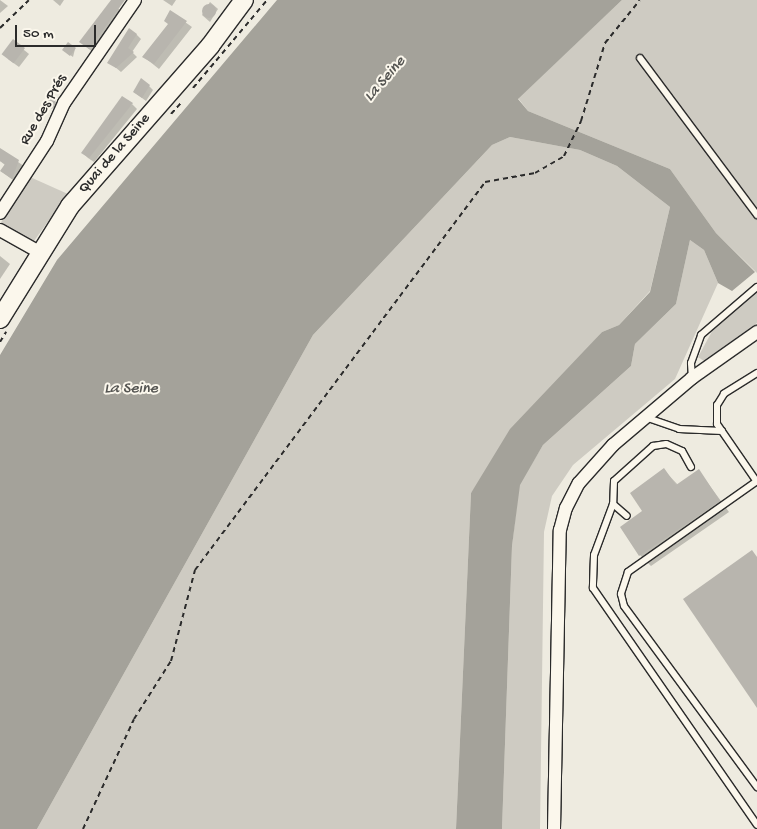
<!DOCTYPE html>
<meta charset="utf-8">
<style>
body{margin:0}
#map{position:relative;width:757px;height:829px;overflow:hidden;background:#eeebe0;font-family:"Gochi Hand",sans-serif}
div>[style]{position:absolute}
.green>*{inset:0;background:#cecbc2}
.water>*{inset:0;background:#a4a29a}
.shadow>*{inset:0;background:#0003}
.building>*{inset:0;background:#b8b5ae;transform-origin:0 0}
.round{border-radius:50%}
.path>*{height:2px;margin-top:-1px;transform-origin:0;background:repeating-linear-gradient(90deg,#2b2b2b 0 5px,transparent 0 9px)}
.roads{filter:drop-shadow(1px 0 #2b2b2b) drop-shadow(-1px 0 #2b2b2b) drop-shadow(0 1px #2b2b2b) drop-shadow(0 -1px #2b2b2b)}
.lane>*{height:6px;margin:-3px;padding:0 3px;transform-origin:3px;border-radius:3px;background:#fbf7ec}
.street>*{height:12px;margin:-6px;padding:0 6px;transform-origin:6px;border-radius:6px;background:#fbf7ec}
.secondary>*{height:18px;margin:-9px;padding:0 9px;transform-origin:9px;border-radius:9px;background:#fbf7ec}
span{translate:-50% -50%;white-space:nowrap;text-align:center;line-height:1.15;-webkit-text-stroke:4px #fbf7ec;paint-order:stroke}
.street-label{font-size:15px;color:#2b2b2b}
.water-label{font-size:16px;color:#555552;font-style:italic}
.scale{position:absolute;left:15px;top:25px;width:81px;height:22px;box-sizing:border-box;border:2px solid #2b2b2b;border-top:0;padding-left:6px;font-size:15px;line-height:18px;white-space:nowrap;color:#2b2b2b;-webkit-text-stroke:4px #fbf7ec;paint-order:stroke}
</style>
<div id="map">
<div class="green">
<div style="clip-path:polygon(622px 0,757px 0,757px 273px,716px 233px,670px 169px,528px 111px,518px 98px)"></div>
<div style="clip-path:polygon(510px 137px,580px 150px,617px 166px,670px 207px,650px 291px,619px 325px,602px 332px,565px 373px,471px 493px,456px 829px,37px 829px,313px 335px,492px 145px)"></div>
<div style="clip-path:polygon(30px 177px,68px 194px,34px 241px,0 224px)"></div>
<div style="clip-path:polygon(690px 240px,704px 250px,718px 283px,675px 379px,573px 465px,552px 496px,544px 532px,540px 829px,502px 829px,512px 546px,519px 485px,543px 445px,631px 366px,635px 344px,676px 304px)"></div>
<div style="clip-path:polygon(757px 291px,757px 323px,704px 361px,698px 357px,716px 324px)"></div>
</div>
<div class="water">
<div style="clip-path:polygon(277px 0,622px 0,518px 99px,528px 111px,670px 169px,716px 233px,755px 272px,732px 291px,718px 283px,704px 250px,690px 240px,676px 304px,635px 344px,631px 366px,543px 445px,520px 485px,512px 546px,502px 829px,456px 829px,471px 493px,510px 429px,602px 332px,619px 325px,650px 292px,670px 207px,617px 166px,580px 150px,510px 137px,492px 145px,313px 335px,37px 829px,0 829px,0 355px,57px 260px)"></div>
</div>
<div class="shadow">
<div style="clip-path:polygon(0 0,8px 6px,0 13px)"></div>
<div style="clip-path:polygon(53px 0,64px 0,60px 6px)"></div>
<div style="clip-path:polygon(163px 0,176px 0,172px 6px)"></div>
<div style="clip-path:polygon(210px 2px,218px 9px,210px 22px,202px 15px)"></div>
<div style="clip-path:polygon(111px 3px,124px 13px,94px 53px,85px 46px)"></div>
<div style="clip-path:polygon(171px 12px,192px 27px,159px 69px,144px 57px,169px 25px)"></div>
<div style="clip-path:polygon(136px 34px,141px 39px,132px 52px,137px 57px,121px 72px,109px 62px)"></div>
<div style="clip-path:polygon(13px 41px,29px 54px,19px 67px,8px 59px)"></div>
<div style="clip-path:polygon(75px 49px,73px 57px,66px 52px)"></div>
<div style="clip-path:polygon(149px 86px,153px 90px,146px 101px,134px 92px)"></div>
<div style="clip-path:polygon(49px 97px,58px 104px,55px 109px,47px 104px)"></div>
<div style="clip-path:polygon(132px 104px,137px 109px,94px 162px,88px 158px,83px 153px)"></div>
<div style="clip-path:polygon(0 150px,24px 166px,17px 183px,1px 171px,5px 165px,0 161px)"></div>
<div style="clip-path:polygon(0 256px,10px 264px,0 279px)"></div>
<div style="clip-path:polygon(663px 469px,678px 485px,699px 471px,729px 512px,651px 566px,640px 555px)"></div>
</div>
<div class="building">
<div style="clip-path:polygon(111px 0,125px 0,89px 49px,79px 42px)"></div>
<div class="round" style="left:202px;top:4px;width:14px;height:14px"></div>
<div style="clip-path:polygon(170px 10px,187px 21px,154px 64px,142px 57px,168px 24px,164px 21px)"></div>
<div style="clip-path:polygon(129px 28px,137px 34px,128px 48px,134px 52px,116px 68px,107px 63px)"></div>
<div style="left:13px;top:39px;width:15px;height:19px;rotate:37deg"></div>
<div style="left:68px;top:42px;width:10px;height:10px;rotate:37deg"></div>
<div style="clip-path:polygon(141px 78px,150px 85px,142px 98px,133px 92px)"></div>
<div style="clip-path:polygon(48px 95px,56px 100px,52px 109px,44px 103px)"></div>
<div style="clip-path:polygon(122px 96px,133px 103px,89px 158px,81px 153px)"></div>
<div style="clip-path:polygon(0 148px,19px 160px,12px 179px,0 171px,5px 164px,0 161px)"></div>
<div style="clip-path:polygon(664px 468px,676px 485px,699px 469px,720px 501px,639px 556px,620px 527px,642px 511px,630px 493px)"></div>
<div style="clip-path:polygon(752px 550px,757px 557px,757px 708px,683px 599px)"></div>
</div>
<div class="path">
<div style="left:0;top:28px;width:40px;rotate:-44deg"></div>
<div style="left:193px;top:88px;width:115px;rotate:-49.9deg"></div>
<div style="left:171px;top:114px;width:15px;rotate:-48deg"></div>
<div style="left:0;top:342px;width:12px;rotate:-59deg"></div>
<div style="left:83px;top:829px;width:121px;rotate:-65.1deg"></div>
<div style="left:134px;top:719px;width:69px;rotate:-57.5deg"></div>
<div style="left:171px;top:661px;width:94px;rotate:-75.2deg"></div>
<div style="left:195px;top:570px;width:484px;rotate:-53.2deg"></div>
<div style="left:485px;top:182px;width:51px;rotate:-10.2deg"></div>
<div style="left:535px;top:173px;width:34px;rotate:-30deg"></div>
<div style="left:564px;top:156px;width:39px;rotate:-64deg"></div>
<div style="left:581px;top:121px;width:82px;rotate:-72.9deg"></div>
<div style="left:605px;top:43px;width:55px;rotate:-50.9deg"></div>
</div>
<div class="roads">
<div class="lane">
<div style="left:640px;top:58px;width:196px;rotate:53.3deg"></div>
<div style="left:757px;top:373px;width:39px;rotate:148deg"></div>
<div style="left:724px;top:394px;width:13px;rotate:122deg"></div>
<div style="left:717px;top:405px;width:19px;rotate:90deg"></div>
<div style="left:717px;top:424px;width:70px;rotate:55.4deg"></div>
<div style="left:692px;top:378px;width:15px;rotate:-94deg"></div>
<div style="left:691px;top:363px;width:30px;rotate:-70deg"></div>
<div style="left:701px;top:335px;width:74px;rotate:-40.6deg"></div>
<div style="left:645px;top:417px;width:36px;rotate:19deg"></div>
<div style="left:679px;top:429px;width:43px;rotate:2.7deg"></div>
<div style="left:691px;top:467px;width:18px;rotate:-119deg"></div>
<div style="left:682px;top:451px;width:17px;rotate:-156deg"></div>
<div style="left:666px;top:444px;width:13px;rotate:171deg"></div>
<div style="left:653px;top:446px;width:52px;rotate:138.1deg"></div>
<div style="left:614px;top:481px;width:23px;rotate:92deg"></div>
<div style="left:613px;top:504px;width:54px;rotate:110.4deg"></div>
<div style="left:594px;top:555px;width:33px;rotate:92deg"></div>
<div style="left:593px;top:588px;width:288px;rotate:55.3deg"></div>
<div style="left:757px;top:481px;width:158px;rotate:144.8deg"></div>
<div style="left:628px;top:572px;width:23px;rotate:108deg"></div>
<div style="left:621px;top:594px;width:12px;rotate:76deg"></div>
<div style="left:624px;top:606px;width:225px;rotate:53.7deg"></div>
<div style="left:613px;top:504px;width:18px;rotate:41deg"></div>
</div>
<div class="street">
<div style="left:0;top:213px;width:86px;rotate:-56.9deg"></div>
<div style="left:47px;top:141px;width:42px;rotate:-65.9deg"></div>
<div style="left:64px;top:103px;width:125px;rotate:-55.4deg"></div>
<div style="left:0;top:230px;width:45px;rotate:29.4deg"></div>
<div style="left:554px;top:829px;width:299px;rotate:-88.9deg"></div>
<div style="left:560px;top:530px;width:23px;rotate:-75deg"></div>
<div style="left:566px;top:508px;width:28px;rotate:-63deg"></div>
<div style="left:579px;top:483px;width:51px;rotate:-48.2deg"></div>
<div style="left:613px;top:445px;width:104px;rotate:-40.3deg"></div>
<div style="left:692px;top:378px;width:80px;rotate:-35.3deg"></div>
</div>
<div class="secondary">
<div style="left:0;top:319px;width:133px;rotate:-58.2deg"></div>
<div style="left:70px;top:206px;width:213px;rotate:-48.8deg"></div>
<div style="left:210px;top:46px;width:57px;rotate:-53.5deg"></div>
</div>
</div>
<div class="street-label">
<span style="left:44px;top:110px;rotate:-60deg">Rue des Prés</span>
<span style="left:115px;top:154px;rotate:-49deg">Quai de la Seine</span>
</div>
<div class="water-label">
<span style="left:386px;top:80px;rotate:-49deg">La Seine</span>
<span style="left:131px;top:390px">La Seine</span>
</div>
<div class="scale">50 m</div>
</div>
